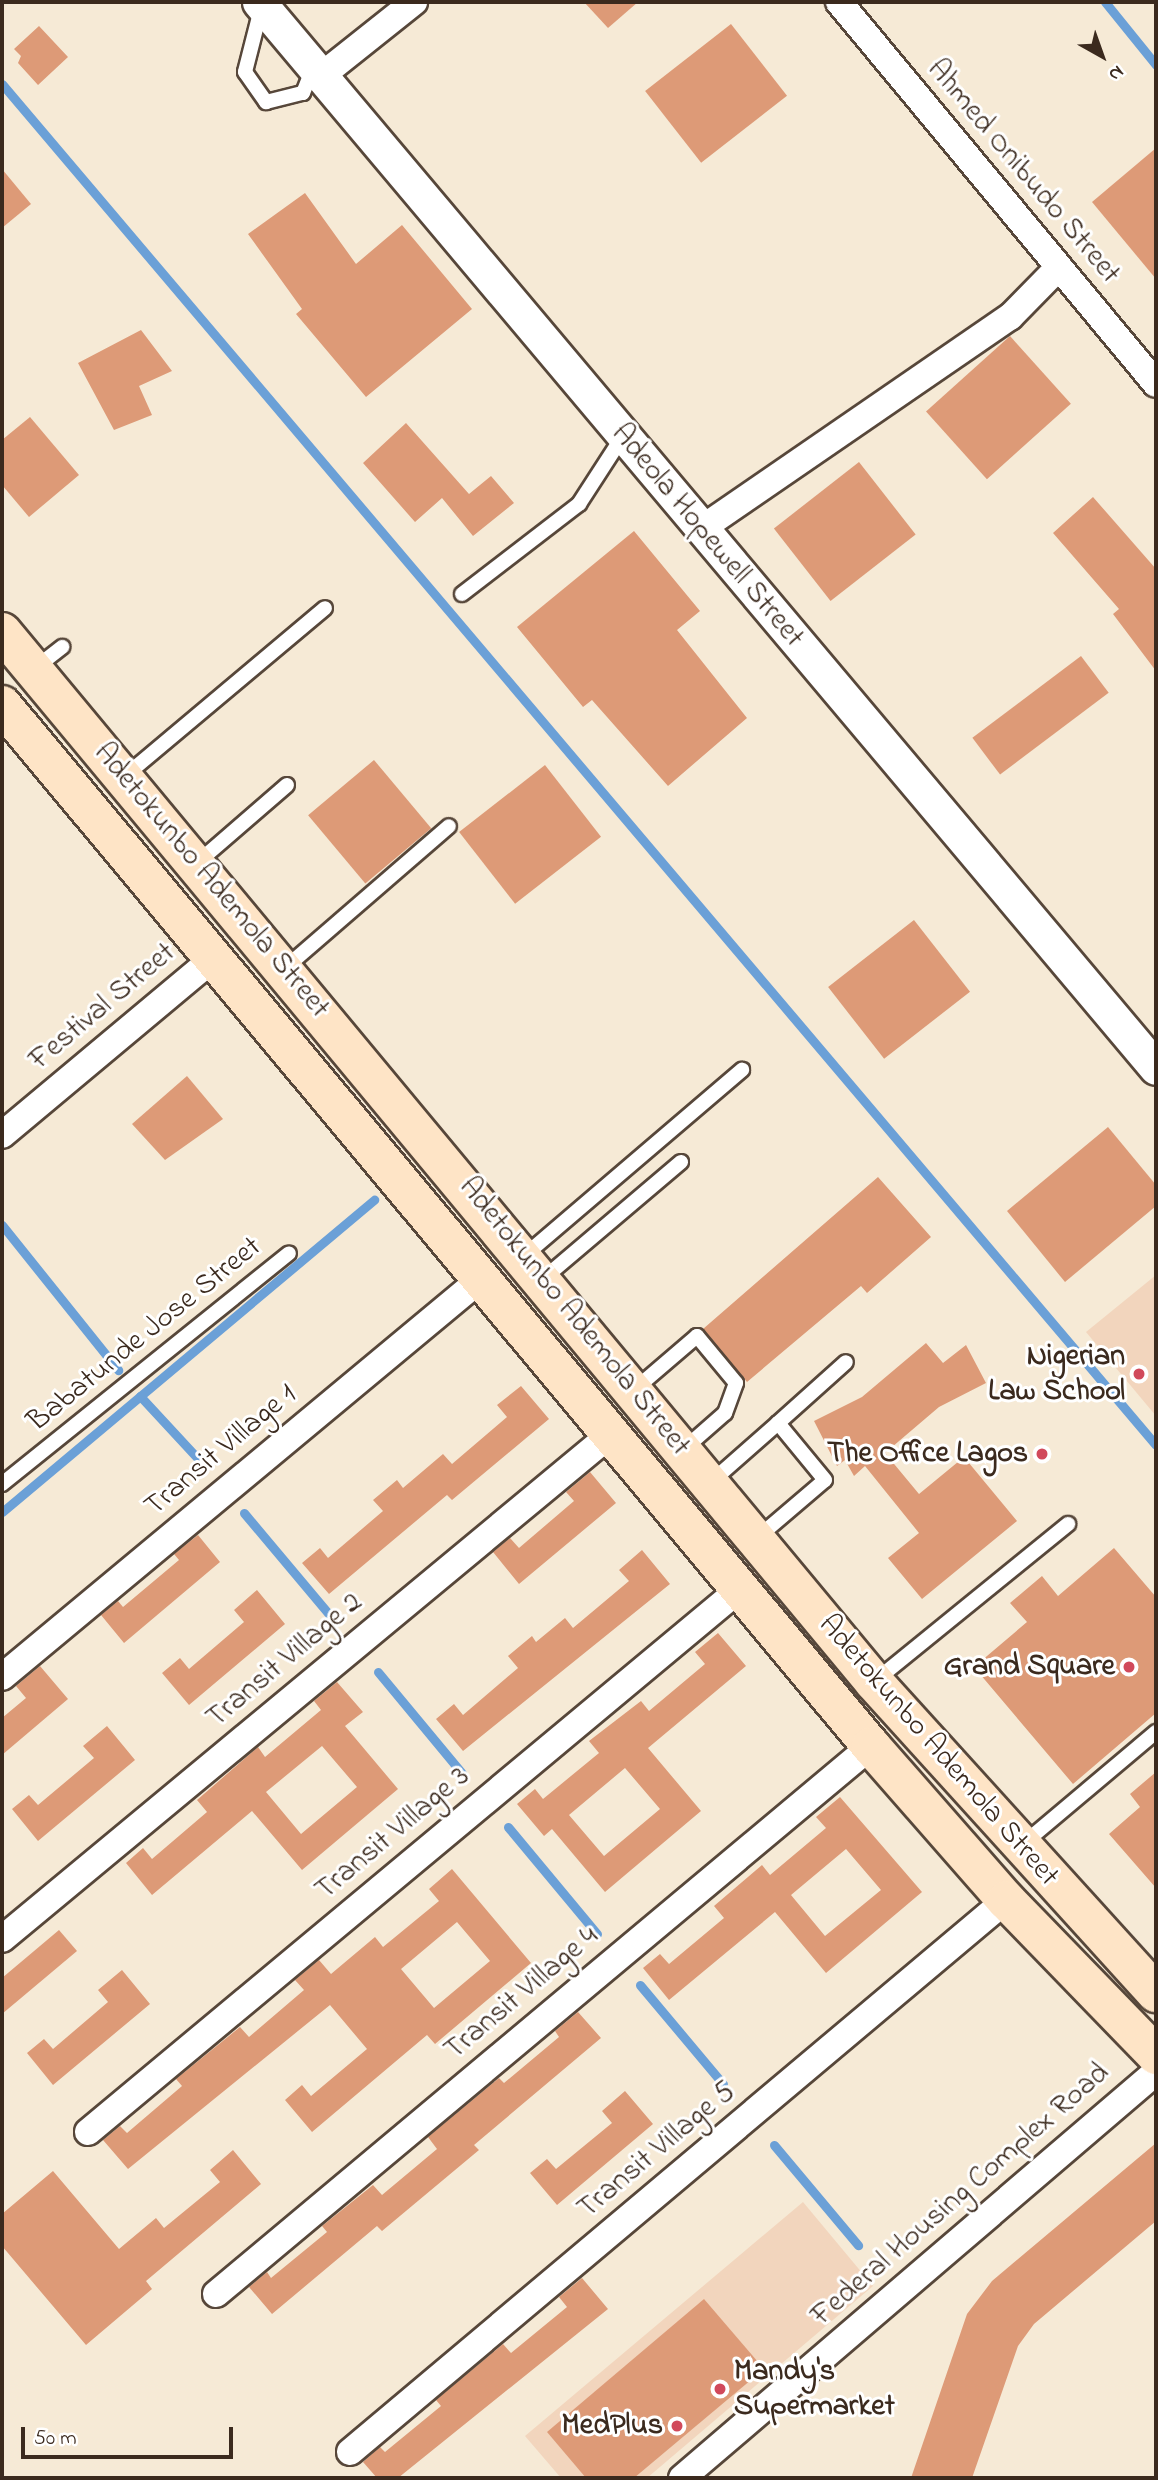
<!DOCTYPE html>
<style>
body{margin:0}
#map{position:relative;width:1158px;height:2480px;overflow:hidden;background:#f6ead6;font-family:"Indie Flower",sans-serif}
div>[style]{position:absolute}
.built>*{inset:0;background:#f2d5bd}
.stream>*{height:9px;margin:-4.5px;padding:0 4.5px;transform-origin:4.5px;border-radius:4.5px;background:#6ba0d7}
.building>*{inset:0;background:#dd9a77;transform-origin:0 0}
.roads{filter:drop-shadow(2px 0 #57473a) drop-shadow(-2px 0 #57473a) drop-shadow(0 2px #57473a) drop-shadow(0 -2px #57473a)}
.service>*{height:14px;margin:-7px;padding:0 7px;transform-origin:7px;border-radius:7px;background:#fff}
.minor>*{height:26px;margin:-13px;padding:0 13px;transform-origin:13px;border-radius:13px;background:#fff}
.tertiary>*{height:33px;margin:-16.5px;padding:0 16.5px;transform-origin:16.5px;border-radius:16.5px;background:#fff}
.secondary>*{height:38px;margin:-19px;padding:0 19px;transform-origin:19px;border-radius:19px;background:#fee4c6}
.dots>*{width:19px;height:19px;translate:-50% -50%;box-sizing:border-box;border:4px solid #fff;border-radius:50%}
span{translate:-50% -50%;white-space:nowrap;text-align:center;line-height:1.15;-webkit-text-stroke:6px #fff;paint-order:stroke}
.street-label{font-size:30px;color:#3b2a1e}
.poi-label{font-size:30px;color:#3b2a1e;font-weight:700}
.right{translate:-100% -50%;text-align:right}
.left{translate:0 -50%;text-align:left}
.frame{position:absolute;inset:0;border:4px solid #3b2a1e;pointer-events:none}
.north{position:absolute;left:1067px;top:21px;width:70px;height:70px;-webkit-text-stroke:5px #fff;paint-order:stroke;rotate:140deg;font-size:19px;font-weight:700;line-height:28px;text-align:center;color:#3b2a1e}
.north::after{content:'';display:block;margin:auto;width:24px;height:32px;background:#3b2a1e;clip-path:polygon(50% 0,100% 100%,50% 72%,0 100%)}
.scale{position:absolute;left:21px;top:2427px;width:212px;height:32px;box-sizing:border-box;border:4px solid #3b2a1e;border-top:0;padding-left:9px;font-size:21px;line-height:24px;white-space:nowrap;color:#3b2a1e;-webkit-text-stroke:5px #fff;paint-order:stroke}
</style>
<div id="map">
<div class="built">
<div style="clip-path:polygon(1156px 1275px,1156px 1416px,1086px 1332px)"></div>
<div style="clip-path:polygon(803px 2202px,873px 2286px,647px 2478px,561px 2478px,525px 2436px)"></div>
</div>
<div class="stream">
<div style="left:1105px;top:2px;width:81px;rotate:51deg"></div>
<div style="left:2px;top:84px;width:1784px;rotate:49.71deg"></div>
<div style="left:2px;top:1225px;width:186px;rotate:51.3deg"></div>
<div style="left:140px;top:1396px;width:94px;rotate:47.2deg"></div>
<div style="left:2px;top:1512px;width:486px;rotate:-40deg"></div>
<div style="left:244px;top:1513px;width:138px;rotate:50deg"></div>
<div style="left:378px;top:1672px;width:131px;rotate:50.3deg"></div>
<div style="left:508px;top:1827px;width:139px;rotate:50.2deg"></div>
<div style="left:640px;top:1985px;width:129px;rotate:50deg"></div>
<div style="left:774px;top:2145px;width:131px;rotate:50deg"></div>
</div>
<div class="building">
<div style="clip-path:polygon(584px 2px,638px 2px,608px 28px)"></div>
<div style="left:731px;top:24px;width:91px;height:109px;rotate:52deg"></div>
<div style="clip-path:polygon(39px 26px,68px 57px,38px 85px,18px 63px,21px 56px,14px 49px)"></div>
<div style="clip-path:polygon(1156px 148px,1156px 279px,1092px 202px)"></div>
<div style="clip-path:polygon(2px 169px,31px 204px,2px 228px)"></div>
<div style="clip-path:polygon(305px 193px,356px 264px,402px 225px,472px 309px,366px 397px,296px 314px,302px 309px,248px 234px)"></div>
<div style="clip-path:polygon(141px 330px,172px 371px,139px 386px,152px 415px,114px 430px,78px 363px)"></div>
<div style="left:1010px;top:336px;width:91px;height:113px;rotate:48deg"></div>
<div style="clip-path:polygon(30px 417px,79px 475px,29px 517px,2px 485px,2px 440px)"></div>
<div style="clip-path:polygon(406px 423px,469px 494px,491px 476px,514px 503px,473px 536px,442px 498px,415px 522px,363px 463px)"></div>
<div style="left:859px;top:462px;width:92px;height:108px;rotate:52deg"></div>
<div style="clip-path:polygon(1093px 497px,1156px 569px,1156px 671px,1113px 614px,1119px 609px,1053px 533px)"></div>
<div style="clip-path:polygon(634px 531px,700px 611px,677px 630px,747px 718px,668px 786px,592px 700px,583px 707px,517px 627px)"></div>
<div style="left:1081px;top:656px;width:46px;height:136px;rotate:53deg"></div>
<div style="left:374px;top:760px;width:89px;height:86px;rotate:50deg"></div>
<div style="left:545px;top:765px;width:91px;height:109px;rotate:52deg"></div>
<div style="left:914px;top:920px;width:91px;height:109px;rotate:52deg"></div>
<div style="clip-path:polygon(187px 1076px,223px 1119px,165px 1160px,132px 1124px)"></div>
<div style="clip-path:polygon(1108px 1127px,1156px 1185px,1156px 1206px,1065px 1282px,1007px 1211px)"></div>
<div style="clip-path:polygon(878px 1177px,931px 1237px,867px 1293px,861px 1286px,747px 1382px,703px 1329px)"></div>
<div style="clip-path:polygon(926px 1343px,943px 1363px,966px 1345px,986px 1383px,939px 1407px,885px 1453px,919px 1494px,964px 1457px,1017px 1521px,922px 1599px,888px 1558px,919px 1533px,865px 1466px,854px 1476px,845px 1460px,837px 1466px,814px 1421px,862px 1397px)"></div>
<div style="clip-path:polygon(521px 1386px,549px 1419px,452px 1500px,447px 1495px,329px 1594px,302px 1563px,320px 1548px,328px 1558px,383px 1511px,373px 1500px,397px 1480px,403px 1488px,443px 1454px,452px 1464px,507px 1417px,497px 1405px)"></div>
<div style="clip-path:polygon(590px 1472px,616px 1503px,519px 1584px,493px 1552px,510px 1538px,519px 1548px,574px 1501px,566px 1492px)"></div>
<div style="clip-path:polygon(198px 1535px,220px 1562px,124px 1643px,101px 1615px,118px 1601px,123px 1607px,179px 1560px,174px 1554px)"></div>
<div style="clip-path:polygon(1114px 1548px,1156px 1597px,1156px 1713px,1073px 1784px,974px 1667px,1027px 1622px,1010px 1603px,1042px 1576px,1058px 1596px)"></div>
<div style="clip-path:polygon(642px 1550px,670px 1584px,463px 1751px,436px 1719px,454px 1704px,463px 1715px,518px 1668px,508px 1656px,532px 1636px,536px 1642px,565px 1618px,573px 1628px,629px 1581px,619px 1570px)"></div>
<div style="clip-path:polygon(257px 1590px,285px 1624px,189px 1705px,162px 1673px,180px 1658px,189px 1669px,244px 1622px,234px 1610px)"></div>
<div style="clip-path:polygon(evenodd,718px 1633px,746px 1666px,648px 1748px,701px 1811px,605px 1892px,552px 1829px,544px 1836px,517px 1804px,535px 1789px,543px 1799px,599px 1753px,589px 1741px,641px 1701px,649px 1711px,705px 1664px,695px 1652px,718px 1633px,625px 1768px,660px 1809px,604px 1856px,569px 1815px,625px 1768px)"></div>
<div style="clip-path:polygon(40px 1666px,68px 1699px,2px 1755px,2px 1718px,26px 1698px,16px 1686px)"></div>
<div style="clip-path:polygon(evenodd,337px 1682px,363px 1712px,345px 1726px,398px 1789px,302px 1870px,252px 1811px,152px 1895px,126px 1863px,143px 1848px,152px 1859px,207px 1812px,197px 1800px,258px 1747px,265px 1757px,321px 1710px,314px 1701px,337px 1682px,322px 1746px,357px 1787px,301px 1834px,266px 1792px,322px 1746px)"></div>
<div style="clip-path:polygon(107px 1726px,135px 1760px,38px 1841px,12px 1809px,29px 1795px,38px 1805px,94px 1758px,83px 1746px)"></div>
<div style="clip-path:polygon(1156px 1772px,1156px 1888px,1109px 1834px,1140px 1807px,1130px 1794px)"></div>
<div style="clip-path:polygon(evenodd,840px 1797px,922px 1892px,826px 1973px,775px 1912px,669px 2000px,643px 1968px,660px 1954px,669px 1964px,724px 1918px,714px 1906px,762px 1865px,770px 1875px,826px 1828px,816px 1817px,840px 1797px,846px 1849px,881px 1890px,825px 1936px,791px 1895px,846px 1849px)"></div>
<div style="clip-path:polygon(evenodd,452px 1869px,531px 1963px,435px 2044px,427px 2035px,312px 2132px,285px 2100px,302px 2085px,311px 2096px,367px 2049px,330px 2005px,128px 2169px,103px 2140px,120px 2126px,127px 2133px,182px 2086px,176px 2079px,240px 2027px,249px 2037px,304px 1990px,295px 1980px,319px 1960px,331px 1974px,375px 1937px,383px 1947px,439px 1901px,429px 1889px,452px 1869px,457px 1922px,490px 1961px,434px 2008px,401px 1969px,457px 1922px)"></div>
<div style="clip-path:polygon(59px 1930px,77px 1951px,2px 2014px,2px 1978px)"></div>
<div style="clip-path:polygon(122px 1970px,150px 2004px,53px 2085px,27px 2053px,44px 2039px,53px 2049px,108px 2002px,98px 1990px)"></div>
<div style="clip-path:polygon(578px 2012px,601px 2038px,474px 2145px,479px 2150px,382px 2231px,377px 2226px,272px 2314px,249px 2287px,267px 2272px,271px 2278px,327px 2232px,322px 2226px,373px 2185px,382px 2195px,437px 2149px,428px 2137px,499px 2078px,504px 2083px,559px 2037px,555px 2031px)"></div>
<div style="clip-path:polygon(625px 2091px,653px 2124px,557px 2205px,530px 2173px,547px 2159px,556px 2169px,612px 2123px,602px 2111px)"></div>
<div style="clip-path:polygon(1156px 2143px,1156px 2221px,1034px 2324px,1018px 2346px,972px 2478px,911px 2478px,967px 2314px,992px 2281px)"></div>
<div style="clip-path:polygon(233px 2150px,261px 2184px,146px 2281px,152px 2289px,86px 2345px,2px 2246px,2px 2214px,53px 2171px,119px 2249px,156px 2218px,164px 2228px,220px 2182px,210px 2170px)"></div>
<div style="clip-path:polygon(582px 2278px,608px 2309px,398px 2478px,377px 2478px,363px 2462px,380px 2447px,385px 2452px,441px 2406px,436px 2400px,503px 2344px,511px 2353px,567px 2307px,559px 2297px)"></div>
<div style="clip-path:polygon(704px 2299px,764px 2369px,634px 2478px,586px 2478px,547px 2432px)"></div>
</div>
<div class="roads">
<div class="service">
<div style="left:261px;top:9px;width:65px;rotate:104.3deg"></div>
<div style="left:245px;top:72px;width:37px;rotate:55deg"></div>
<div style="left:266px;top:102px;width:38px;rotate:-14deg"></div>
<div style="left:303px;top:93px;width:27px;rotate:-68deg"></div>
<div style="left:462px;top:594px;width:148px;rotate:-37.6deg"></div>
<div style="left:579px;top:504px;width:81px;rotate:-57.1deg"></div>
<div style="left:34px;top:669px;width:36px;rotate:-38deg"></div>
<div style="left:125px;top:776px;width:261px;rotate:-40deg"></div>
<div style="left:197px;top:863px;width:119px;rotate:-40.9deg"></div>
<div style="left:284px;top:969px;width:218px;rotate:-40.9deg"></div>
<div style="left:524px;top:1256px;width:287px;rotate:-40.5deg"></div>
<div style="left:543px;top:1279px;width:181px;rotate:-40.3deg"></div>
<div style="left:634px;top:1390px;width:83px;rotate:-40.6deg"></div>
<div style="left:697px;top:1336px;width:61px;rotate:50.3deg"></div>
<div style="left:736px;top:1383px;width:32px;rotate:110deg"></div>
<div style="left:725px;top:1413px;width:55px;rotate:138.7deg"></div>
<div style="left:711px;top:1482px;width:89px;rotate:-41.4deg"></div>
<div style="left:2px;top:1484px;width:368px;rotate:-38.8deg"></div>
<div style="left:757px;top:1538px;width:89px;rotate:-40.5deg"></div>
<div style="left:825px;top:1480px;width:74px;rotate:-129.5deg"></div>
<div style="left:778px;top:1423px;width:91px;rotate:-41.9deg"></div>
<div style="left:875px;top:1681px;width:249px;rotate:-39.1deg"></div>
<div style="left:1023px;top:1844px;width:174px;rotate:-40.1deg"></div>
</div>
<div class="minor">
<div style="left:839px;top:2px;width:496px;rotate:50.3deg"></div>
<div style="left:321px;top:76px;width:119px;rotate:-38.5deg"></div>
<div style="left:701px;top:529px;width:375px;rotate:-34.5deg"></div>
<div style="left:1010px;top:317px;width:70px;rotate:-45.6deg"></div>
<div style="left:2px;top:1135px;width:276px;rotate:-39.9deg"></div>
<div style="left:2px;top:1677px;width:626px;rotate:-39.75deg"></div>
<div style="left:2px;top:1939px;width:791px;rotate:-39.67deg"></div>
<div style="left:88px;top:2132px;width:850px;rotate:-39.8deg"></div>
<div style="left:216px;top:2294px;width:854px;rotate:-39.92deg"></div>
<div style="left:350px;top:2452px;width:857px;rotate:-40.08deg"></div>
<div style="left:682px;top:2478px;width:624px;rotate:-40.58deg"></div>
</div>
<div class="tertiary">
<div style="left:259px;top:2px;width:1393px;rotate:49.92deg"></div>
</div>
<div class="secondary">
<div style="left:2px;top:632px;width:1365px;rotate:50.29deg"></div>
<div style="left:874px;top:1682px;width:420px;rotate:47.8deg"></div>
<div style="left:2px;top:705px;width:1356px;rotate:50.15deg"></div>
<div style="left:871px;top:1746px;width:205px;rotate:48.8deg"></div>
<div style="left:1006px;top:1900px;width:216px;rotate:45.9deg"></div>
</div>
</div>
<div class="dots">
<div style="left:1139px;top:1374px;background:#d1495b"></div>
<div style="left:1042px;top:1454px;background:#d1495b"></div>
<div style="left:1129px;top:1667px;background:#d1495b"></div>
<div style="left:720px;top:2389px;background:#d1495b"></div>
<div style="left:677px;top:2426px;background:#d1495b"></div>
</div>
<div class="street-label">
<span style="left:1023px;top:172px;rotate:50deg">Ahmed Onibudo Street</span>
<span style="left:707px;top:536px;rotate:50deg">Adeola Hopewell Street</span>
<span style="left:211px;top:881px;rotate:50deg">Adetokunbo Ademola Street</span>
<span style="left:103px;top:1007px;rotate:-40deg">Festival Street</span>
<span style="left:574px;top:1317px;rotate:51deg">Adetokunbo Ademola Street</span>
<span style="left:145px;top:1335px;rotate:-39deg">Babatunde Jose Street</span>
<span style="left:221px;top:1451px;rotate:-40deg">Transit Village 1</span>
<span style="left:285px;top:1661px;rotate:-40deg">Transit Village 2</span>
<span style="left:938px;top:1751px;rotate:49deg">Adetokunbo Ademola Street</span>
<span style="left:393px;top:1834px;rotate:-40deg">Transit Village 3</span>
<span style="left:522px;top:1994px;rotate:-40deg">Transit Village 4</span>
<span style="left:657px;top:2151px;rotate:-40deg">Transit Village 5</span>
<span style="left:961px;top:2195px;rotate:-41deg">Federal Housing Complex Road</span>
</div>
<div class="poi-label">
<span class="right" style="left:1125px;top:1374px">Nigerian<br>Law School</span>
<span class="right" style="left:1028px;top:1454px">The Office Lagos</span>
<span class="right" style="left:1115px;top:1667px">Grand Square</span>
<span class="left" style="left:734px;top:2389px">Mandy's<br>Supermarket</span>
<span class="right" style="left:663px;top:2426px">MedPlus</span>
</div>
<div class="frame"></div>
<div class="north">N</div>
<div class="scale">50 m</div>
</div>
